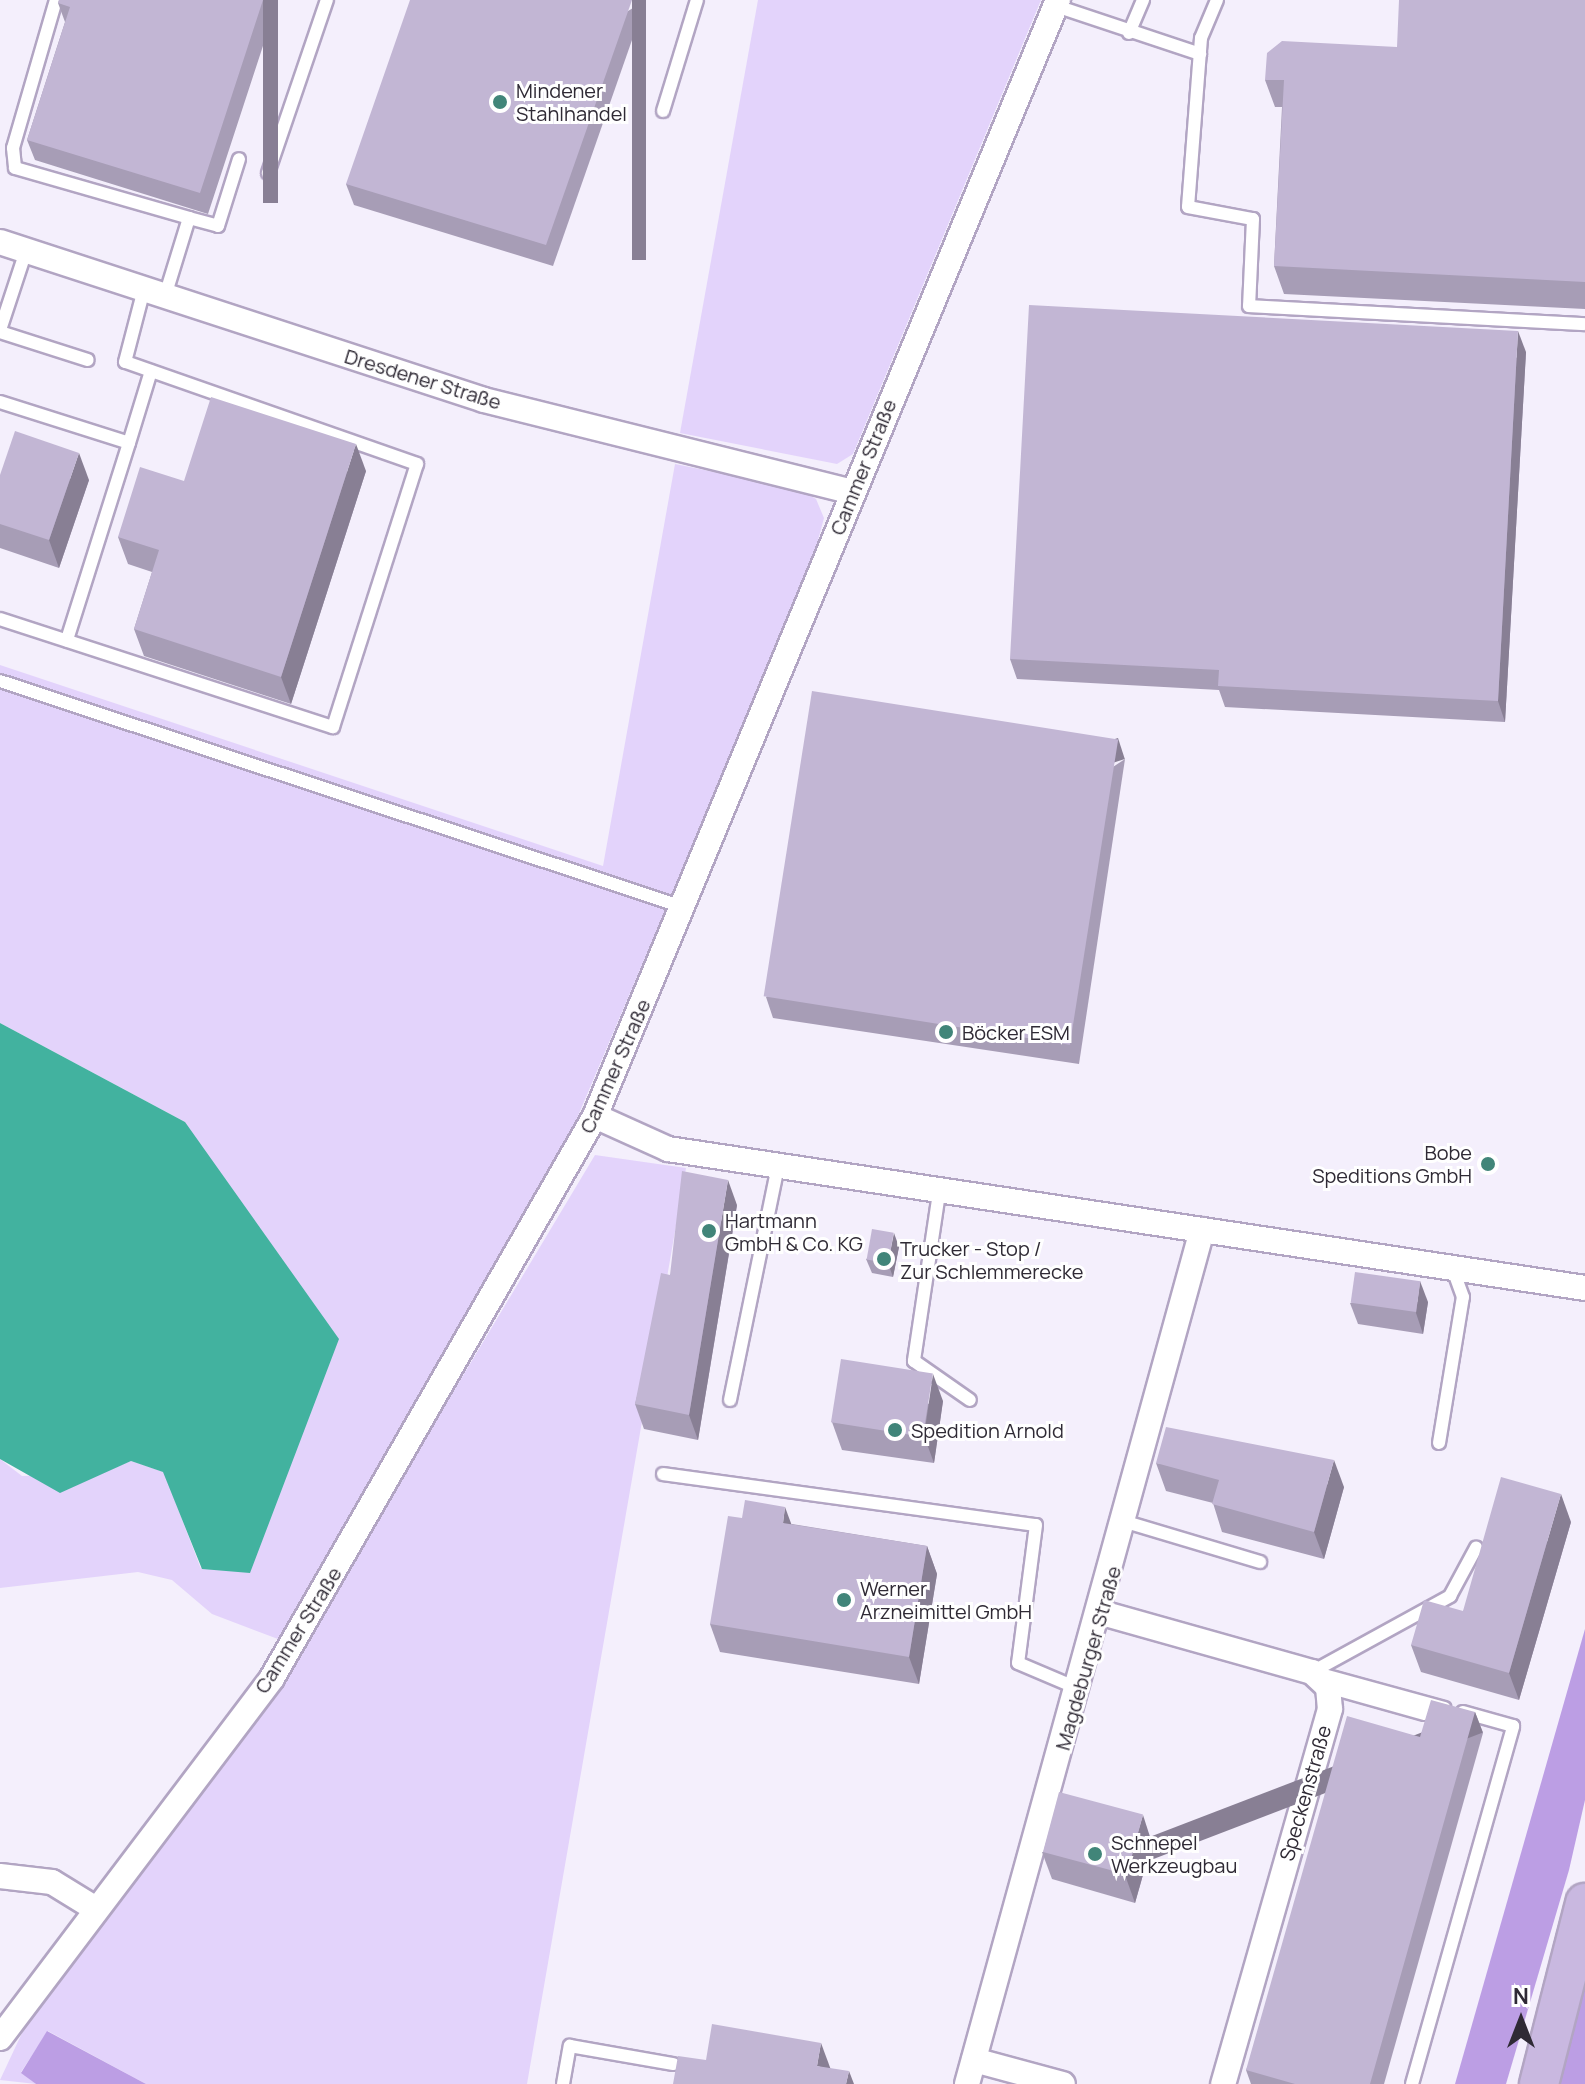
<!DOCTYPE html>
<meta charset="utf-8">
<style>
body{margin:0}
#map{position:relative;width:1585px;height:2084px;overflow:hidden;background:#f4effc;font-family:Manrope,sans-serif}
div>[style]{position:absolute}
.green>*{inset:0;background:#e3d3fb}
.forest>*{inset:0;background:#bc9ee4}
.water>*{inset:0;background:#42b29f}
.roads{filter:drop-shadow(2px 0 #b2a5c3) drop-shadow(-2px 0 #b2a5c3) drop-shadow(0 2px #b2a5c3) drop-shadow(0 -2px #b2a5c3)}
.service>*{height:12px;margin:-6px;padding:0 6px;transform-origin:6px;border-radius:6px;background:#fff}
.minor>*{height:24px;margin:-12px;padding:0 12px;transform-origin:12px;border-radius:12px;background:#fff}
.primary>*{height:38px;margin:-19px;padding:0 19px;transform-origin:19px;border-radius:19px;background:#c9b8e0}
.wall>*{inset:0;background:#a79db6}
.shaded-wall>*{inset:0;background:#887f94;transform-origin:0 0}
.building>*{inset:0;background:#c2b6d4;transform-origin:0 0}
.dots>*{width:22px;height:22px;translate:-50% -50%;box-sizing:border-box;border:4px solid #fff;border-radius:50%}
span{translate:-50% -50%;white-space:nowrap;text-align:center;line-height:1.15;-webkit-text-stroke:6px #fff;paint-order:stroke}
.poi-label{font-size:20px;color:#2f2a35}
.left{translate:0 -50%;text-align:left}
.right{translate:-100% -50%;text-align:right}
.street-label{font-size:20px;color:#2f2a35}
.north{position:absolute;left:1481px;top:1980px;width:80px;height:80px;-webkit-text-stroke:6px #fff;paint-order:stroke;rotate:0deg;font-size:22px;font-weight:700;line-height:32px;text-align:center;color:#2f2a35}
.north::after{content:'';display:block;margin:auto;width:28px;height:36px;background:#2f2a35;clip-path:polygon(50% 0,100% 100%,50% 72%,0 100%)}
</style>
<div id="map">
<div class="green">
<div style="clip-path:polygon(758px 0,1041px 0,853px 454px,837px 464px,680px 433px)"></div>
<div style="clip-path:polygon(675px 464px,799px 489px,816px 499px,824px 518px,811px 566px,558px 1163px,278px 1639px,212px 1614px,172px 1580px,138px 1572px,0 1588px,0 1459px,22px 1476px,96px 1475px,131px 1461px,164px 1472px,201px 1569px,185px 1122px,0 1023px,0 665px,603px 866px)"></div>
<div style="clip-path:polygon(595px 1155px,686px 1168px,527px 2084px,146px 2084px,48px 2031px,21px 2072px,36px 2084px,0 2080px,29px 2018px,294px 1658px)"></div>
</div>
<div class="forest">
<div style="clip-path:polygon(1585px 1629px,1585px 1800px,1569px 1870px,1506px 2084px,1455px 2084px)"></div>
<div style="clip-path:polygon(1585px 1983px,1585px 2084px,1556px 2084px)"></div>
<div style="clip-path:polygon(47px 2031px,146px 2084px,36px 2084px,21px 2073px)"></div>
</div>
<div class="water">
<div style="clip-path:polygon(0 1023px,185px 1122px,339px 1339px,250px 1573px,202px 1569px,163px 1472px,131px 1461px,60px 1493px,0 1459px)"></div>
</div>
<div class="roads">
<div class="service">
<div style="left:56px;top:0;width:154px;rotate:106.2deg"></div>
<div style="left:13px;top:148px;width:20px;rotate:84deg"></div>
<div style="left:15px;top:168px;width:181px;rotate:16deg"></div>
<div style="left:189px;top:218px;width:82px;rotate:107.1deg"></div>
<div style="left:1217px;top:0;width:41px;rotate:112.8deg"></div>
<div style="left:1201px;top:38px;width:169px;rotate:94.4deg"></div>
<div style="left:1188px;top:207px;width:66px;rotate:10.5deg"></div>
<div style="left:1253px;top:219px;width:87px;rotate:92.6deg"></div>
<div style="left:1249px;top:306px;width:336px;rotate:3.1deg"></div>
<div style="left:1056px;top:6px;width:152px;rotate:18.4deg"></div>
<div style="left:1129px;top:33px;width:36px;rotate:-67deg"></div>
<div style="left:663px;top:111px;width:116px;rotate:-73deg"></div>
<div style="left:268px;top:173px;width:183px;rotate:-71.2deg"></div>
<div style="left:189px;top:218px;width:30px;rotate:15deg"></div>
<div style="left:218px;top:226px;width:70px;rotate:-72.6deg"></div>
<div style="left:0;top:330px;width:83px;rotate:-71.8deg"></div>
<div style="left:0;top:332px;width:92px;rotate:17.7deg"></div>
<div style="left:0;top:402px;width:135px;rotate:17.6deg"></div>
<div style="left:129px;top:443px;width:207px;rotate:107.5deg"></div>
<div style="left:129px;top:443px;width:75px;rotate:-73deg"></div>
<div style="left:0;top:619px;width:350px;rotate:18deg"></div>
<div style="left:333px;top:727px;width:276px;rotate:-72.3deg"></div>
<div style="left:417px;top:464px;width:309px;rotate:-160.7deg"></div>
<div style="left:125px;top:362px;width:75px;rotate:-75.4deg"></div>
<div style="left:0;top:681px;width:719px;rotate:18.31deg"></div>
<div style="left:939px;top:1193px;width:170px;rotate:98.5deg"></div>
<div style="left:914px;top:1361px;width:68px;rotate:34.9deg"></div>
<div style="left:730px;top:1400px;width:238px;rotate:-78.4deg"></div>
<div style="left:1439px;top:1443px;width:148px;rotate:-80.7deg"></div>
<div style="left:1463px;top:1297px;width:29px;rotate:-110deg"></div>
<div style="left:663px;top:1474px;width:376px;rotate:7.8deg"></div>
<div style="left:1036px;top:1525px;width:139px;rotate:97.4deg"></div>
<div style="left:1018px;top:1663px;width:64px;rotate:23deg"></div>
<div style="left:1126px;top:1522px;width:140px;rotate:16.6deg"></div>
<div style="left:1312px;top:1672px;width:158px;rotate:-28.8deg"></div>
<div style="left:1450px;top:1596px;width:55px;rotate:-61.6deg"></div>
<div style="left:1324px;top:1675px;width:125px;rotate:15.3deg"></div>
<div style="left:1328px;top:1687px;width:100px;rotate:15.7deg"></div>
<div style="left:563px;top:2084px;width:39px;rotate:-80deg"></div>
<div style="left:570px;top:2046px;width:105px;rotate:9.9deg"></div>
<div style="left:1412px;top:2084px;width:372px;rotate:-74.2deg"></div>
<div style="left:1513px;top:1726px;width:52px;rotate:-164.4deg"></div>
</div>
<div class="minor">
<div style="left:0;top:242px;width:509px;rotate:18.08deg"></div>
<div style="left:484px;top:400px;width:379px;rotate:14deg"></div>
<div style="left:595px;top:1116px;width:80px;rotate:24.3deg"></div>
<div style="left:668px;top:1149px;width:927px;rotate:8.62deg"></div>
<div style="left:1102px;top:1613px;width:218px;rotate:15.7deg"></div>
<div style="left:1312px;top:1672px;width:22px;rotate:43deg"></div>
<div style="left:1328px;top:1687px;width:22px;rotate:85deg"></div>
<div style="left:1330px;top:1709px;width:390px;rotate:105.9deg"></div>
<div style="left:0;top:1876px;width:52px;rotate:6.6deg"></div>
<div style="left:52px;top:1882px;width:52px;rotate:31.5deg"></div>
<div style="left:0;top:2038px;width:451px;rotate:-52.9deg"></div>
<div style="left:272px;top:1678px;width:648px;rotate:-60.11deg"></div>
<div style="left:595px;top:1116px;width:1208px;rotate:-67.47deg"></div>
<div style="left:974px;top:2060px;width:92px;rotate:15.1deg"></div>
<div style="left:967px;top:2084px;width:886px;rotate:-74.61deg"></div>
</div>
<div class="primary">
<div style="left:1539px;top:2084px;width:187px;rotate:-75.7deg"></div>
</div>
</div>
<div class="wall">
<div style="clip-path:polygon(59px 0,278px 0,208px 214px,35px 160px,27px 140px,65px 22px,58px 3px)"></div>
<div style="clip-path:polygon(646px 0,553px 266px,354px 205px,346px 184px)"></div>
<div style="clip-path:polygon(1585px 0,1585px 309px,1284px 294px,1274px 266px,1282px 107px,1275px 107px,1265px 80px)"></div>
<div style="clip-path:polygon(1526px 352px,1505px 722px,1225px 707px,1219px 690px,1017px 679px,1010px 659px)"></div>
<div style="clip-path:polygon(366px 471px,291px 704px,144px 656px,134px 629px,152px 572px,128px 564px,118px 537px,184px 481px)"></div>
<div style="clip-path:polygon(0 475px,89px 480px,59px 568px,0 548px)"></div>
<div style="clip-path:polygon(1125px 759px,1079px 1064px,773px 1018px,766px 997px)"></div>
<div style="clip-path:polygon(737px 1205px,698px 1440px,644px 1429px,635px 1404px,670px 1275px)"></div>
<div style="clip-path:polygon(899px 1247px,893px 1277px,872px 1273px,866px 1259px)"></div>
<div style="clip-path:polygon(1428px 1302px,1423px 1334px,1358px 1324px,1350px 1303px)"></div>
<div style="clip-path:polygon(943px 1401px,934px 1463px,842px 1450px,832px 1422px)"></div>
<div style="clip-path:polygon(1156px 1463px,1344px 1487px,1324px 1559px,1222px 1532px,1213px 1503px,1166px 1491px)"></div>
<div style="clip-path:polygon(1571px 1522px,1519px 1700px,1421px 1672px,1411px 1645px,1463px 1611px)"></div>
<div style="clip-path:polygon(792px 1524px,927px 1546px,937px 1574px,919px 1684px,720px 1652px,710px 1624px)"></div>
<div style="clip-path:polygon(1475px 1712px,1483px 1733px,1384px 2084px,1251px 2084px,1246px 2070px,1420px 1737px)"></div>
<div style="clip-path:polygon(1152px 1843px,1135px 1903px,1052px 1879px,1042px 1852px)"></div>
</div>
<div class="shaded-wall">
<div style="left:263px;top:0;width:15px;height:203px"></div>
<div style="left:632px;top:0;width:14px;height:260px"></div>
<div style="clip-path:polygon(1518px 331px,1526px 352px,1505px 722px,1498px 701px)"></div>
<div style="clip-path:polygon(356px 444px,366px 471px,291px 704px,281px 677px)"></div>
<div style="clip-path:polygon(79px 453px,89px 480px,59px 568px,49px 540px)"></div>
<div style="left:1118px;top:738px;width:22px;height:309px;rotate:72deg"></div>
<div style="clip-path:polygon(728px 1180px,737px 1205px,698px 1440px,689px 1415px)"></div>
<div style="clip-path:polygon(894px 1233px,899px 1247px,893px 1277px,888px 1263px)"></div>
<div style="clip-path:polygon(1420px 1281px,1428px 1302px,1423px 1334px,1416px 1313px)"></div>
<div style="clip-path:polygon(933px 1374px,943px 1401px,934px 1463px,924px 1436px)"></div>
<div style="clip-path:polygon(1334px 1460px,1344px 1487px,1324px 1559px,1314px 1532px)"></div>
<div style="clip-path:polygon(1561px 1494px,1571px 1522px,1519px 1700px,1509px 1673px)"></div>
<div style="clip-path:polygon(785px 1507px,795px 1534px,783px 1523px)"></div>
<div style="clip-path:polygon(927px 1546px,937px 1574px,919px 1684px,909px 1657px)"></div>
<div style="left:1475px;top:1712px;width:22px;height:387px;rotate:69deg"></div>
<div style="clip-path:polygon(1143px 1815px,1152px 1843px,1135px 1903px,1125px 1875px)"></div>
<div style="clip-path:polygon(821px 2043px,831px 2070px,817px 2066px)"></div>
<div style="clip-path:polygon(849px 2071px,854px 2084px,846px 2084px)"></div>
</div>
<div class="building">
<div style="clip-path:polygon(59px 0,263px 0,200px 193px,27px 140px,70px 7px,58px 3px)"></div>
<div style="clip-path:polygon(410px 0,632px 0,546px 245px,346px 184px)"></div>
<div style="clip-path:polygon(1399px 0,1585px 0,1585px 282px,1274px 266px,1284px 80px,1265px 80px,1267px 53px,1282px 41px,1397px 47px)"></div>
<div style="clip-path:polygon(1029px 305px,1518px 331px,1498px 701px,1218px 686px,1219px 670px,1010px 659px)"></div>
<div style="clip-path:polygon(211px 397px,356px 444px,281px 677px,134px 629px,159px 550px,118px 537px,140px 467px,184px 481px)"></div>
<div style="clip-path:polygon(15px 431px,79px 453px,49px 540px,0 524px,0 475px)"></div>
<div style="left:812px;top:691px;width:310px;height:309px;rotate:9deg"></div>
<div style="clip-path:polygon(682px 1171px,728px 1180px,689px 1415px,635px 1404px,661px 1273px,670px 1275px)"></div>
<div style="left:872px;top:1229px;width:22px;height:31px;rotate:10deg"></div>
<div style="left:1355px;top:1272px;width:66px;height:31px;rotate:8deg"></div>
<div style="left:841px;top:1359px;width:93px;height:64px;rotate:9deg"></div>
<div style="clip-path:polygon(1166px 1427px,1334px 1460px,1314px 1532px,1212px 1504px,1219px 1480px,1156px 1463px)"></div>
<div style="clip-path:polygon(1501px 1477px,1561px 1494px,1509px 1673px,1411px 1645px,1424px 1600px,1463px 1611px)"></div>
<div style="clip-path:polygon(745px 1500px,785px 1507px,783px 1523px,927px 1546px,909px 1657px,710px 1624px,728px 1516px,742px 1518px)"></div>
<div style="clip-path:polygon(1431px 1700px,1475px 1712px,1370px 2084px,1295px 2084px,1246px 2070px,1347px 1716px,1420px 1737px)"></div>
<div style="left:1059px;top:1792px;width:87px;height:62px;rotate:15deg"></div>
<div style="clip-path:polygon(712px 2024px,821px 2043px,817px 2066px,849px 2071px,846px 2084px,673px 2084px,678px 2056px,706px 2060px)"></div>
</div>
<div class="dots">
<div style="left:500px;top:102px;background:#418579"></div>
<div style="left:946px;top:1032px;background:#418579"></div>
<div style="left:1488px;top:1164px;background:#418579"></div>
<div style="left:709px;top:1231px;background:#418579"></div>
<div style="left:884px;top:1259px;background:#418579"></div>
<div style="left:895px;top:1430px;background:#418579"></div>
<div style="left:844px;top:1600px;background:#418579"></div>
<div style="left:1095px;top:1854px;background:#418579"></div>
</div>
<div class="poi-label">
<span class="left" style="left:516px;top:102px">Mindener<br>Stahlhandel</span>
<span class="left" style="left:962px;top:1032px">Böcker ESM</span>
<span class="right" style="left:1472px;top:1164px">Bobe<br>Speditions GmbH</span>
<span class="left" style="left:725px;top:1232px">Hartmann<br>GmbH &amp; Co. KG</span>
<span class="left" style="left:900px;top:1260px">Trucker - Stop /<br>Zur Schlemmerecke</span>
<span class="left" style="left:911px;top:1430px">Spedition Arnold</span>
<span class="left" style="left:860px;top:1600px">Werner<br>Arzneimittel GmbH</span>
<span class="left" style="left:1111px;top:1854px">Schnepel<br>Werkzeugbau</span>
</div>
<div class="street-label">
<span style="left:423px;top:379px;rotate:17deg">Dresdener Straße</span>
<span style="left:863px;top:467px;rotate:-68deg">Cammer Straße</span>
<span style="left:615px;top:1066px;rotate:-66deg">Cammer Straße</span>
<span style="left:298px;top:1630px;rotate:-58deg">Cammer Straße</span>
<span style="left:1088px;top:1658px;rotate:-74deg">Magdeburger Straße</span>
<span style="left:1305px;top:1793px;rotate:-74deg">Speckenstraße</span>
</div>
<div class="north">N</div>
</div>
